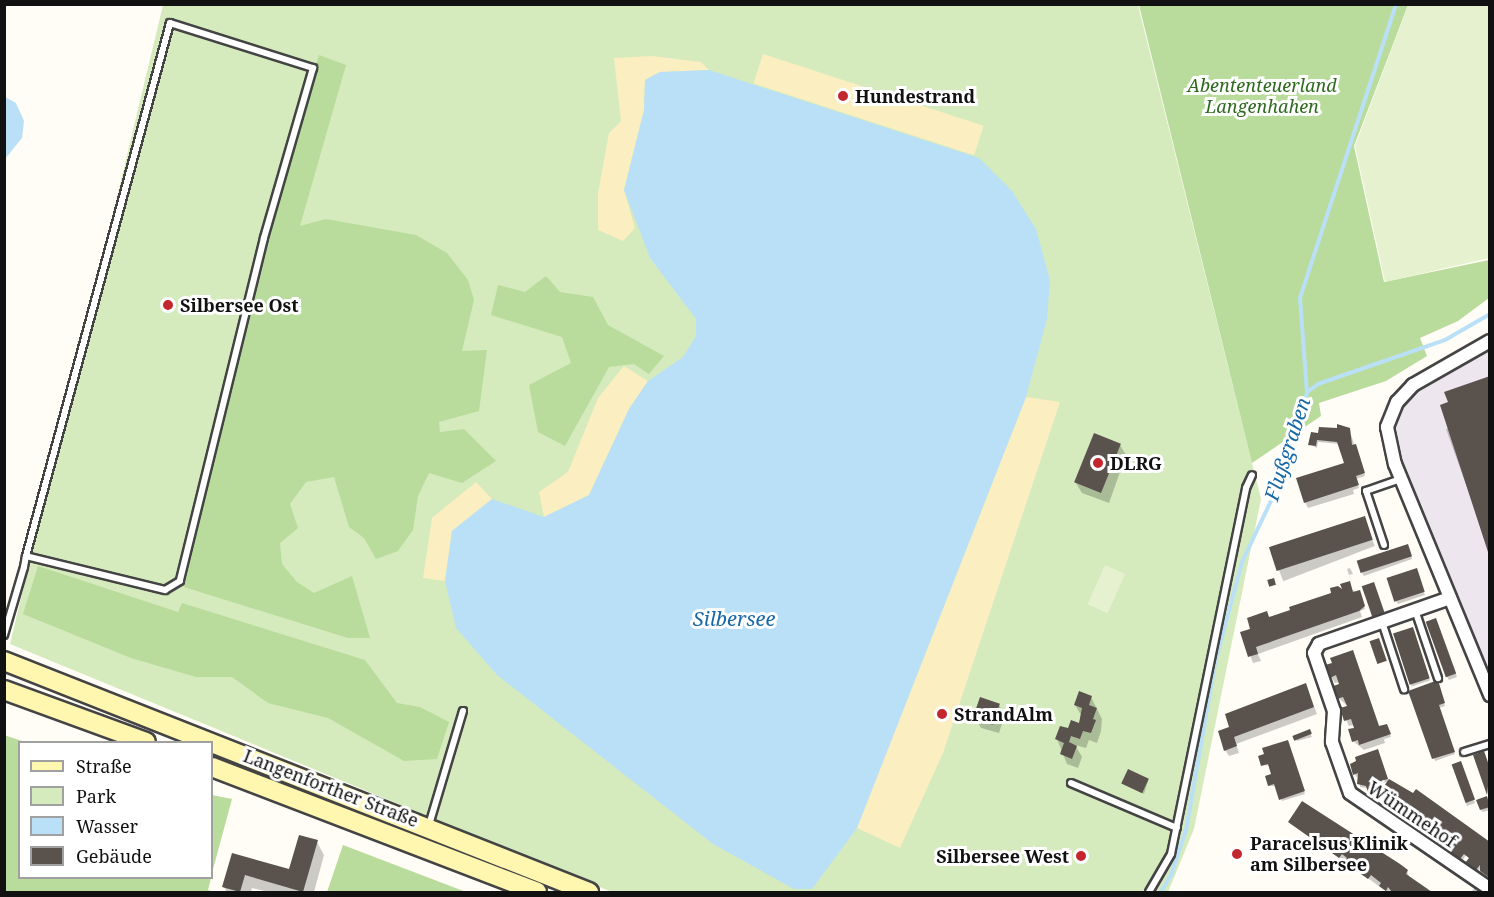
<!DOCTYPE html>
<meta charset="utf-8">
<style>
body{margin:0}
#map{position:relative;width:1494px;height:897px;overflow:hidden;background:#fffdf5;font-family:"Noto Serif",serif}
div>[style]{position:absolute}
.industrial>*{inset:0;background:#eee6ef}
.green>*{inset:0;background:#d5ebbd}
.forest>*{inset:0;background:#b9dc9c}
.sand>*{inset:0;background:#fbeec1;transform-origin:0 0}
.pitch>*{inset:0;background:#e6f2cf;transform-origin:0 0}
.water>*{inset:0;background:#b9e0f7}
.shadow>*{inset:0;background:#0003;transform-origin:0 0}
.stream>*{height:4px;margin:-2px;padding:0 2px;transform-origin:2px;border-radius:2px;background:#b9e0f7}
.building>*{inset:0;background:#5a524d;transform-origin:0 0}
.roads{filter:drop-shadow(2px 0 #444) drop-shadow(-2px 0 #444) drop-shadow(0 2px #444) drop-shadow(0 -2px #444)}
.lane>*{height:6px;margin:-3px;padding:0 3px;transform-origin:3px;border-radius:3px;background:#fff}
.street>*{height:12px;margin:-6px;padding:0 6px;transform-origin:6px;border-radius:6px;background:#fff}
.secondary>*{height:18px;margin:-9px;padding:0 9px;transform-origin:9px;border-radius:9px;background:#fff6b0}
.dots>*{width:16px;height:16px;translate:-50% -50%;box-sizing:border-box;border:3px solid #fff;border-radius:50%}
span{translate:-50% -50%;white-space:nowrap;text-align:center;line-height:1.15;-webkit-text-stroke:6px #fff;paint-order:stroke}
.park-label{font-size:18px;color:#2f6b1f;font-style:italic}
.poi-label{font-size:18px;color:#111;font-weight:700}
.left{translate:0 -50%;text-align:left}
.right{translate:-100% -50%;text-align:right}
.street-label{font-size:18px;color:#111}
.water-label{font-size:20px;color:#1768a6;font-style:italic}
.frame{position:absolute;inset:0;border:6px solid #111;pointer-events:none}
.legend{position:absolute;left:18px;top:741px;width:195px;height:138px;box-sizing:border-box;background:#fff;border:2px solid #a0a0a0;margin:0;padding:8px 10px;list-style:none;font-size:18px;color:#111}
.legend li{display:flex;align-items:center;gap:12px;height:30px}
.legend b{width:30px;border:2px solid #a0a0a0}
</style>
<div id="map">
<div class="industrial">
<div style="clip-path:polygon(1489px 341px,1489px 695px,1387px 439px,1397px 402px)"></div>
</div>
<div class="green">
<div style="clip-path:polygon(163px 5px,1138px 5px,1261px 499px,1194px 829px,1168px 892px,612px 892px,10px 644px)"></div>
</div>
<div class="forest">
<div style="clip-path:polygon(1139px 5px,1408px 5px,1354px 146px,1384px 282px,1489px 260px,1489px 298px,1458px 321px,1420px 338px,1427px 356px,1386px 381px,1319px 403px,1321px 416px,1252px 463px)"></div>
<div style="clip-path:polygon(319px 55px,346px 65px,300px 226px,326px 219px,416px 235px,447px 253px,468px 280px,474px 300px,462px 351px,487px 350px,479px 411px,439px 422px,440px 432px,464px 429px,496px 461px,462px 483px,429px 473px,418px 496px,413px 530px,398px 551px,376px 559px,364px 538px,349px 527px,334px 477px,306px 482px,290px 504px,298px 528px,280px 543px,282px 564px,297px 582px,314px 593px,352px 576px,370px 638px,348px 638px,184px 587px,272px 219px)"></div>
<div style="clip-path:polygon(546px 276px,560px 292px,593px 297px,608px 325px,664px 356px,649px 374px,634px 364px,609px 367px,565px 446px,538px 432px,529px 385px,571px 363px,562px 337px,491px 315px,498px 285px,525px 292px)"></div>
<div style="clip-path:polygon(38px 566px,178px 612px,182px 603px,365px 660px,397px 703px,420px 707px,449px 722px,437px 759px,404px 761px,328px 718px,268px 703px,232px 677px,196px 677px,131px 658px,23px 614px)"></div>
<div style="clip-path:polygon(4px 735px,25px 742px,20px 742px,20px 878px,211px 878px,208px 890px,215px 892px,5px 892px)"></div>
<div style="clip-path:polygon(212px 795px,232px 799px,212px 873px)"></div>
<div style="clip-path:polygon(343px 845px,466px 892px,327px 892px)"></div>
</div>
<div class="sand">
<div style="left:763px;top:54px;width:232px;height:31px;rotate:18deg"></div>
<div style="clip-path:polygon(652px 56px,701px 62px,709px 70px,660px 72px,645px 80px,644px 110px,624px 190px,635px 228px,623px 241px,598px 230px,598px 193px,609px 133px,621px 121px,614px 58px)"></div>
<div style="clip-path:polygon(624px 366px,648px 381px,629px 409px,589px 495px,544px 517px,539px 492px,568px 472px,598px 398px)"></div>
<div style="clip-path:polygon(1026px 397px,1060px 402px,943px 753px,900px 848px,857px 828px)"></div>
<div style="clip-path:polygon(476px 482px,492px 499px,452px 531px,445px 581px,423px 578px,432px 518px)"></div>
</div>
<div class="pitch">
<div style="clip-path:polygon(1408px 5px,1489px 5px,1489px 258px,1385px 282px,1355px 146px)"></div>
<div style="left:1105px;top:565px;width:22px;height:43px;rotate:24deg"></div>
</div>
<div class="water">
<div style="clip-path:polygon(709px 70px,979px 158px,1012px 191px,1036px 229px,1050px 280px,1047px 319px,1026px 397px,857px 828px,812px 889px,794px 889px,713px 844px,497px 675px,456px 628px,445px 581px,452px 531px,492px 499px,544px 517px,589px 495px,629px 409px,648px 381px,683px 357px,696px 336px,696px 319px,650px 258px,624px 190px,644px 110px,645px 80px,660px 72px)"></div>
<div style="clip-path:polygon(5px 97px,16px 103px,24px 121px,22px 138px,5px 159px)"></div>
</div>
<div class="shadow">
<div style="clip-path:polygon(1449px 428px,1490px 551px,1446px 429px)"></div>
<div style="clip-path:polygon(1349px 429px,1365px 476px,1356px 479px,1359px 488px,1353px 490px,1354px 494px,1308px 508px,1305px 502px,1346px 470px,1340px 444px,1318px 442px,1317px 448px,1310px 444px,1319px 435px)"></div>
<div style="clip-path:polygon(1120px 445px,1126px 455px,1109px 503px,1082px 493px,1076px 483px)"></div>
<div style="left:1364px;top:518px;width:30px;height:98px;rotate:69deg"></div>
<div style="clip-path:polygon(1409px 548px,1412px 559px,1364px 576px,1362px 573px)"></div>
<div style="clip-path:polygon(1350px 568px,1353px 574px,1349px 575px,1347px 569px)"></div>
<div style="clip-path:polygon(1417px 573px,1425px 595px,1398px 604px,1396px 601px)"></div>
<div style="clip-path:polygon(1352px 590px,1361px 594px,1365px 609px,1360px 611px,1362px 617px,1258px 654px,1261px 661px,1253px 663px,1242px 633px,1269px 618px)"></div>
<div style="clip-path:polygon(1437px 622px,1457px 677px,1449px 680px,1447px 677px)"></div>
<div style="left:1414px;top:632px;width:51px;height:19px;rotate:72deg"></div>
<div style="clip-path:polygon(1353px 652px,1380px 728px,1388px 728px,1391px 737px,1384px 739px,1385px 743px,1364px 750px,1353px 741px,1354px 725px,1349px 726px,1346px 720px,1349px 707px,1338px 698px,1340px 682px,1335px 683px,1331px 677px)"></div>
<div style="clip-path:polygon(1306px 685px,1317px 714px,1236px 744px,1239px 753px,1229px 756px,1225px 750px,1231px 728px)"></div>
<div style="clip-path:polygon(1438px 685px,1445px 706px,1439px 708px,1455px 754px,1435px 761px,1410px 691px)"></div>
<div style="clip-path:polygon(1091px 697px,1102px 719px,1101px 731px,1097px 743px,1089px 740px,1086px 748px,1075px 745px,1082px 757px,1078px 768px,1067px 764px,1057px 739px,1080px 725px,1081px 715px,1075px 705px)"></div>
<div style="clip-path:polygon(999px 705px,1005px 715px,999px 733px,981px 728px,975px 718px)"></div>
<div style="clip-path:polygon(1309px 731px,1312px 737px,1297px 741px,1294px 735px)"></div>
<div style="clip-path:polygon(1289px 744px,1305px 794px,1282px 801px,1277px 786px,1269px 786px,1267px 777px,1273px 775px,1270px 766px,1263px 765px)"></div>
<div style="clip-path:polygon(1379px 754px,1389px 781px,1378px 785px,1380px 791px,1371px 794px,1368px 788px,1360px 787px,1359px 776px,1356px 777px,1352px 765px)"></div>
<div style="clip-path:polygon(1475px 756px,1490px 770px,1489px 797px,1488px 794px)"></div>
<div style="clip-path:polygon(1462px 765px,1475px 803px,1467px 806px,1466px 803px)"></div>
<div style="clip-path:polygon(1148px 781px,1144px 794px,1123px 782px)"></div>
<div style="clip-path:polygon(1383px 790px,1490px 843px,1490px 879px,1480px 869px,1477px 872px,1469px 866px,1470px 859px,1466px 855px,1462px 861px,1453px 854px,1454px 847px,1449px 843px,1445px 849px,1436px 841px,1437px 835px,1433px 832px,1429px 838px,1419px 829px,1422px 825px,1416px 821px,1413px 826px,1403px 818px,1406px 814px,1400px 815px,1385px 804px,1388px 795px)"></div>
<div style="clip-path:polygon(1488px 800px,1490px 810px,1483px 812px,1481px 810px)"></div>
<div style="clip-path:polygon(1290px 822px,1407px 871px,1410px 879px,1429px 892px,1387px 892px)"></div>
<div style="clip-path:polygon(317px 842px,324px 855px,314px 892px,269px 892px,252px 888px,251px 892px,227px 892px,224px 887px,233px 855px,290px 871px)"></div>
<div style="clip-path:polygon(1477px 885px,1485px 892px,1471px 892px)"></div>
</div>
<div class="stream">
<div style="left:1307px;top:392px;width:14px;rotate:-36deg"></div>
<div style="left:1318px;top:384px;width:134px;rotate:-19.1deg"></div>
<div style="left:1445px;top:340px;width:52px;rotate:-30deg"></div>
<div style="left:1161px;top:892px;width:20px;rotate:-60deg"></div>
<div style="left:1171px;top:875px;width:47px;rotate:-71.6deg"></div>
<div style="left:1186px;top:830px;width:169px;rotate:-80.1deg"></div>
<div style="left:1215px;top:663px;width:105px;rotate:-75deg"></div>
<div style="left:1242px;top:562px;width:91px;rotate:-64.6deg"></div>
<div style="left:1281px;top:480px;width:91px;rotate:-73.4deg"></div>
<div style="left:1307px;top:393px;width:95px;rotate:-94.2deg"></div>
<div style="left:1300px;top:298px;width:309px;rotate:-71.9deg"></div>
</div>
<div class="building">
<div style="clip-path:polygon(1490px 376px,1490px 555px,1489px 555px,1440px 405px,1448px 402px,1444px 392px)"></div>
<div style="clip-path:polygon(1337px 424px,1350px 428px,1352px 445px,1356px 444px,1365px 473px,1356px 476px,1359px 485px,1304px 503px,1296px 478px,1344px 463px,1337px 442px,1317px 440px,1316px 446px,1308px 445px,1311px 432px,1318px 433px,1319px 427px,1337px 428px)"></div>
<div style="left:1094px;top:433px;width:29px;height:53px;rotate:22deg"></div>
<div style="left:1365px;top:516px;width:25px;height:101px;rotate:72deg"></div>
<div style="left:1408px;top:544px;width:13px;height:54px;rotate:72deg"></div>
<div style="left:1417px;top:568px;width:25px;height:32px;rotate:72deg"></div>
<div style="left:1274px;top:578px;width:7px;height:7px;rotate:74deg"></div>
<div style="clip-path:polygon(1350px 581px,1353px 592px,1360px 590px,1365px 606px,1359px 611px,1256px 647px,1258px 654px,1248px 657px,1240px 632px,1250px 629px,1247px 618px,1267px 611px,1269px 617px,1290px 610px,1289px 607px,1331px 593px,1330px 588px,1338px 586px,1342px 589px,1340px 584px)"></div>
<div style="left:1374px;top:582px;width:37px;height:13px;rotate:71deg"></div>
<div style="left:1436px;top:618px;width:59px;height:11px;rotate:70deg"></div>
<div style="left:1413px;top:627px;width:54px;height:21px;rotate:72deg"></div>
<div style="left:1379px;top:638px;width:24px;height:10px;rotate:71deg"></div>
<div style="clip-path:polygon(1353px 650px,1379px 726px,1387px 724px,1391px 734px,1359px 745px,1358px 740px,1352px 742px,1348px 729px,1354px 728px,1351px 719px,1344px 721px,1340px 708px,1347px 706px,1343px 697px,1337px 699px,1333px 686px,1339px 684px,1336px 675px,1330px 678px,1325px 665px,1332px 663px,1330px 658px)"></div>
<div style="clip-path:polygon(1438px 680px,1445px 703px,1439px 705px,1455px 752px,1432px 759px,1408px 691px)"></div>
<div style="clip-path:polygon(1306px 683px,1314px 707px,1234px 737px,1237px 746px,1224px 751px,1218px 731px,1229px 727px,1225px 714px)"></div>
<div style="clip-path:polygon(1079px 691px,1092px 696px,1089px 705px,1097px 708px,1093px 719px,1096px 720px,1091px 733px,1083px 731px,1080px 739px,1071px 736px,1069px 742px,1077px 746px,1072px 759px,1060px 754px,1064px 743px,1055px 739px,1060px 726px,1068px 728px,1071px 720px,1079px 723px,1082px 708px,1074px 705px)"></div>
<div style="left:980px;top:697px;width:21px;height:22px;rotate:19deg"></div>
<div style="left:1310px;top:729px;width:5px;height:19px;rotate:68deg"></div>
<div style="clip-path:polygon(1288px 740px,1305px 791px,1279px 800px,1274px 784px,1268px 786px,1265px 776px,1271px 774px,1268px 764px,1261px 766px,1258px 756px,1264px 754px,1262px 748px)"></div>
<div style="clip-path:polygon(1378px 749px,1388px 779px,1377px 782px,1379px 789px,1368px 792px,1366px 786px,1357px 784px,1358px 773px,1353px 775px,1350px 764px,1356px 761px,1355px 757px)"></div>
<div style="clip-path:polygon(1484px 751px,1490px 768px,1487px 795px,1473px 755px)"></div>
<div style="left:1461px;top:761px;width:41px;height:10px;rotate:70deg"></div>
<div style="left:1128px;top:769px;width:23px;height:16px;rotate:25deg"></div>
<div style="clip-path:polygon(1389px 779px,1413px 793px,1416px 789px,1490px 842px,1490px 878px,1480px 871px,1480px 865px,1476px 870px,1465px 863px,1469px 858px,1464px 854px,1460px 859px,1449px 852px,1453px 846px,1450px 844px,1444px 847px,1434px 841px,1438px 836px,1434px 832px,1431px 831px,1427px 836px,1417px 829px,1421px 823px,1415px 819px,1411px 824px,1401px 818px,1405px 812px,1401px 810px,1398px 813px,1382px 802px,1387px 794px,1381px 790px)"></div>
<div style="clip-path:polygon(1487px 796px,1490px 807px,1480px 810px,1476px 800px)"></div>
<div style="clip-path:polygon(1302px 801px,1400px 864px,1408px 870px,1406px 874px,1432px 892px,1392px 892px,1388px 887px,1386px 891px,1379px 886px,1381px 883px,1371px 875px,1368px 879px,1361px 874px,1363px 870px,1344px 862px,1347px 858px,1342px 854px,1339px 858px,1288px 822px)"></div>
<div style="clip-path:polygon(299px 835px,318px 840px,303px 892px,245px 875px,240px 892px,222px 887px,232px 853px,289px 869px)"></div>
</div>
<div class="roads">
<div class="lane">
<div style="left:1384px;top:545px;width:57px;rotate:-108.4deg"></div>
<div style="left:1366px;top:491px;width:37px;rotate:-19deg"></div>
<div style="left:1415px;top:610px;width:72px;rotate:71.3deg"></div>
<div style="left:1382px;top:622px;width:71px;rotate:71.8deg"></div>
<div style="left:4px;top:635px;width:71px;rotate:-73.6deg"></div>
<div style="left:24px;top:567px;width:11px;rotate:-80deg"></div>
<div style="left:26px;top:556px;width:552px;rotate:-74.88deg"></div>
<div style="left:170px;top:23px;width:150px;rotate:17.5deg"></div>
<div style="left:313px;top:68px;width:177px;rotate:106.1deg"></div>
<div style="left:264px;top:238px;width:353px;rotate:103.8deg"></div>
<div style="left:180px;top:581px;width:17px;rotate:149deg"></div>
<div style="left:165px;top:590px;width:143px;rotate:-166.3deg"></div>
<div style="left:1464px;top:752px;width:27px;rotate:-17deg"></div>
<div style="left:1071px;top:783px;width:115px;rotate:23deg"></div>
<div style="left:429px;top:825px;width:119px;rotate:-73.4deg"></div>
<div style="left:1149px;top:892px;width:44px;rotate:-59.9deg"></div>
<div style="left:1171px;top:854px;width:374px;rotate:-78.4deg"></div>
<div style="left:1246px;top:488px;width:14px;rotate:-65deg"></div>
</div>
<div class="street">
<div style="left:1490px;top:341px;width:89px;rotate:150.3deg"></div>
<div style="left:1413px;top:385px;width:23px;rotate:133deg"></div>
<div style="left:1397px;top:402px;width:27px;rotate:112deg"></div>
<div style="left:1387px;top:427px;width:38px;rotate:78deg"></div>
<div style="left:1395px;top:464px;width:250px;rotate:67.6deg"></div>
<div style="left:1450px;top:598px;width:139px;rotate:160.7deg"></div>
<div style="left:1319px;top:644px;width:10px;rotate:119deg"></div>
<div style="left:1314px;top:653px;width:61px;rotate:71deg"></div>
<div style="left:1334px;top:711px;width:31px;rotate:94deg"></div>
<div style="left:1332px;top:742px;width:54px;rotate:70.6deg"></div>
<div style="left:1350px;top:793px;width:170px;rotate:34.4deg"></div>
</div>
<div class="secondary">
<div style="left:4px;top:661px;width:629px;rotate:21.55deg"></div>
<div style="left:4px;top:690px;width:151px;rotate:20.1deg"></div>
<div style="left:212px;top:767px;width:348px;rotate:21deg"></div>
</div>
</div>
<div class="dots">
<div style="left:843px;top:96px;background:#c4262e"></div>
<div style="left:168px;top:305px;background:#c4262e"></div>
<div style="left:1098px;top:463px;background:#c4262e"></div>
<div style="left:942px;top:714px;background:#c4262e"></div>
<div style="left:1237px;top:854px;background:#c4262e"></div>
<div style="left:1081px;top:856px;background:#c4262e"></div>
</div>
<div class="park-label">
<span style="left:1262px;top:96px">Abententeuerland<br>Langenhahen</span>
</div>
<div class="poi-label">
<span class="left" style="left:855px;top:96px">Hundestrand</span>
<span class="left" style="left:180px;top:305px">Silbersee Ost</span>
<span class="left" style="left:1110px;top:463px">DLRG</span>
<span class="left" style="left:954px;top:714px">StrandAlm</span>
<span class="left" style="left:1250px;top:854px">Paracelsus Klinik<br>am Silbersee</span>
<span class="right" style="left:1069px;top:856px">Silbersee West</span>
</div>
<div class="street-label">
<span style="left:331px;top:788px;rotate:21deg">Langenforther Straße</span>
<span style="left:1412px;top:814px;rotate:34deg">Wümmehof</span>
</div>
<div class="water-label">
<span style="left:1287px;top:449px;rotate:-72deg">Flußgraben</span>
<span style="left:734px;top:618px">Silbersee</span>
</div>
<div class="frame"></div>
<ul class="legend">
<li><b style="height:8px;background:#fff6b0"></b>Straße</li>
<li><b style="height:16px;background:#d5ebbd"></b>Park</li>
<li><b style="height:16px;background:#b9e0f7"></b>Wasser</li>
<li><b style="height:16px;background:#5a524d"></b>Gebäude</li>
</ul>
</div>
